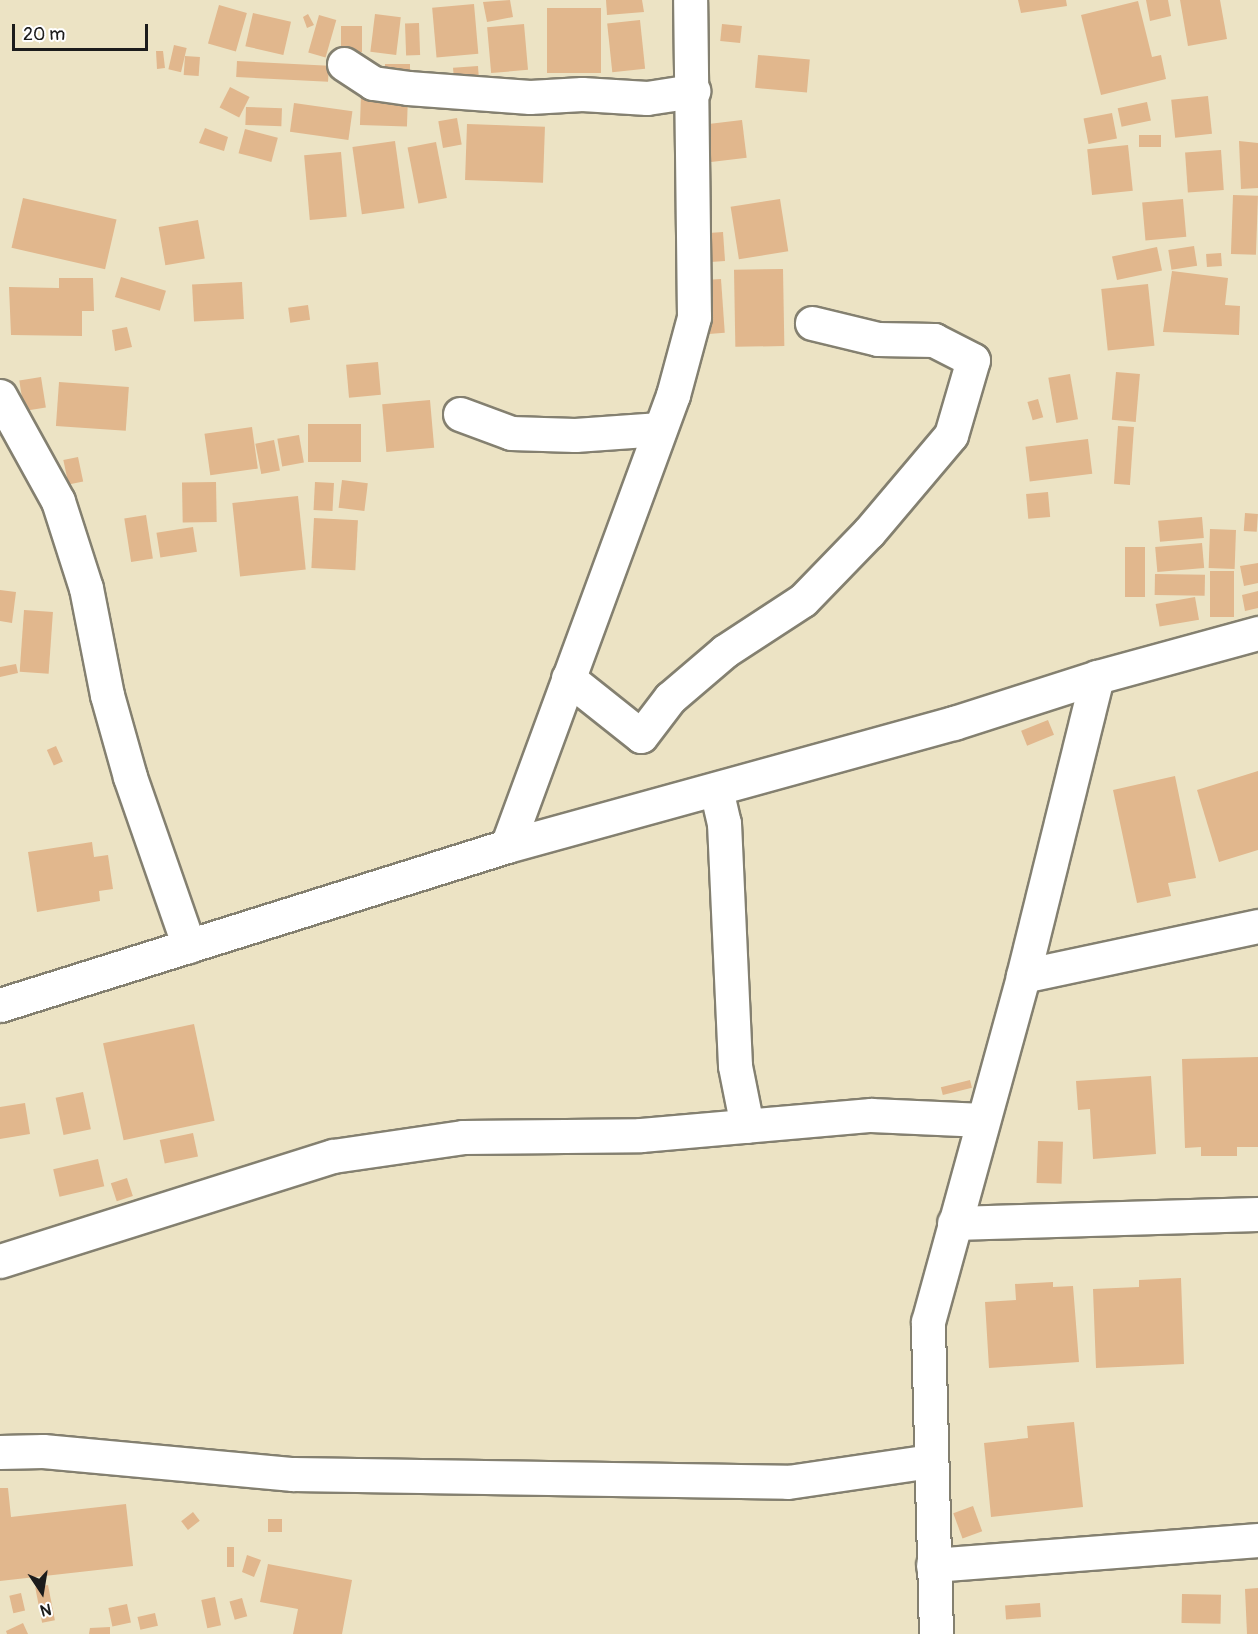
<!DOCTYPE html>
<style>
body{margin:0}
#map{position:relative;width:1258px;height:1634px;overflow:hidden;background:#ece3c4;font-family:Pangolin,sans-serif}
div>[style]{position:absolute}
.building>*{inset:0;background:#e1b78d;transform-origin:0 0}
.roads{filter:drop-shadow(2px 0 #848070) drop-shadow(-2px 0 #848070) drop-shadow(0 2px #848070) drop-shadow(0 -2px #848070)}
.minor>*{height:33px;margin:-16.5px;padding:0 16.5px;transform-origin:16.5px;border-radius:16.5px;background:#fff}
span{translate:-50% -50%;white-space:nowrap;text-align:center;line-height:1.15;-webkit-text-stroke:5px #fff;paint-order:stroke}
.north{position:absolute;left:12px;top:1562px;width:60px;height:60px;-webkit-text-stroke:4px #fff;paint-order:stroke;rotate:168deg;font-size:16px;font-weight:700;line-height:24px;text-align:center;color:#1c1c1c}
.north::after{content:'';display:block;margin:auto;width:21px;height:27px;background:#1c1c1c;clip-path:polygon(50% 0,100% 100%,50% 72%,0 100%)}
.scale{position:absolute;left:12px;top:24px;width:136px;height:27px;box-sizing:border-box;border:3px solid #1c1c1c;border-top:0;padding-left:8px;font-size:18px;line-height:21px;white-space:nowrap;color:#1c1c1c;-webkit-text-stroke:4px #fff;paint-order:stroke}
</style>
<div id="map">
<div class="building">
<div style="clip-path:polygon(510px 0,513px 17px,487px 22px,483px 2px)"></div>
<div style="clip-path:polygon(606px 0,642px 0,644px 12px,607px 15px)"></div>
<div style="clip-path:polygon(1018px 0,1066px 0,1067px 6px,1021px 13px)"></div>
<div style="clip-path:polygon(1146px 0,1168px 0,1171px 16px,1150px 21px)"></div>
<div style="clip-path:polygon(1180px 0,1220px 0,1227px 39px,1188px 46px)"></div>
<div style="clip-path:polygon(1138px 1px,1152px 57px,1161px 55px,1166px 79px,1101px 95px,1081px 15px)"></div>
<div style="left:474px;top:4px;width:50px;height:42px;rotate:85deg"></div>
<div style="left:219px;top:5px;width:29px;height:40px;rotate:16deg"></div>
<div style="left:547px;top:8px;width:54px;height:65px"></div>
<div style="left:253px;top:13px;width:39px;height:34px;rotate:13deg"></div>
<div style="clip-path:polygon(308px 14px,314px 25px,307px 28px,303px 17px)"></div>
<div style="left:375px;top:14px;width:26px;height:38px;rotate:7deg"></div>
<div style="left:319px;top:15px;width:18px;height:39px;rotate:16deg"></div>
<div style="left:640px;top:20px;width:49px;height:33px;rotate:84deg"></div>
<div style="left:419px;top:23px;width:32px;height:14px;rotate:88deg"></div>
<div style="left:524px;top:24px;width:46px;height:37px;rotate:85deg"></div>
<div style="left:722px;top:24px;width:20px;height:17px;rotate:6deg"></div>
<div style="left:341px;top:26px;width:21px;height:26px"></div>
<div style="left:174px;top:45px;width:13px;height:25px;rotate:13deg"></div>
<div style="clip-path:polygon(156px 51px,163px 51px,165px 68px,157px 69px)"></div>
<div style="left:758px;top:55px;width:52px;height:33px;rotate:5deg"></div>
<div style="left:185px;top:56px;width:15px;height:19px;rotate:4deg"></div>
<div style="left:237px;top:61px;width:92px;height:16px;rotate:3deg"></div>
<div style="left:385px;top:64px;width:25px;height:15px"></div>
<div style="left:478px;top:66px;width:15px;height:25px;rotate:86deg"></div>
<div style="left:230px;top:87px;width:22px;height:23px;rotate:27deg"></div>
<div style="left:361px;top:95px;width:47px;height:30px;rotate:2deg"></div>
<div style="left:1208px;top:96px;width:38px;height:37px;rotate:84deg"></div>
<div style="left:1147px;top:102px;width:19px;height:30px;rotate:78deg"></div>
<div style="left:294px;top:103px;width:59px;height:29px;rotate:8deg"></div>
<div style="left:246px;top:107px;width:36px;height:18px;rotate:2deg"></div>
<div style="left:1112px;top:113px;width:26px;height:29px;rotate:79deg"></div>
<div style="left:457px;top:118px;width:27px;height:19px;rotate:80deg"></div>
<div style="left:742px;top:120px;width:38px;height:40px;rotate:83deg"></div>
<div style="left:467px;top:124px;width:78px;height:56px;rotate:2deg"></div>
<div style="clip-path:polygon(205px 128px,228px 137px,224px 151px,199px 143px)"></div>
<div style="left:245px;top:129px;width:34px;height:25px;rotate:15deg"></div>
<div style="left:1139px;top:135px;width:22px;height:12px"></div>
<div style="left:395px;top:141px;width:68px;height:43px;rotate:82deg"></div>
<div style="clip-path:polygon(1239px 141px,1258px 143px,1258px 188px,1241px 189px)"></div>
<div style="left:436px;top:142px;width:57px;height:29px;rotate:79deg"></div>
<div style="left:1128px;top:145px;width:46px;height:41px;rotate:84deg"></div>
<div style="left:1221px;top:150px;width:40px;height:36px;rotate:86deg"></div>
<div style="left:341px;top:152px;width:65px;height:37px;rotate:85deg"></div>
<div style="left:1233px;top:195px;width:25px;height:59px;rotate:2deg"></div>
<div style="left:23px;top:198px;width:96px;height:51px;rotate:13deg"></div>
<div style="left:780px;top:199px;width:53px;height:50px;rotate:81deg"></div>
<div style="left:1183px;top:199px;width:38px;height:41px;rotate:85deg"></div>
<div style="left:198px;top:220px;width:39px;height:40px;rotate:80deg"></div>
<div style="left:723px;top:232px;width:29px;height:22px;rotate:86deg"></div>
<div style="left:1194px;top:246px;width:20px;height:26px;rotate:81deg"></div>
<div style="left:1157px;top:247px;width:24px;height:46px;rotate:78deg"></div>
<div style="left:1221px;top:253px;width:13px;height:15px;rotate:86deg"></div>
<div style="left:783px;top:269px;width:77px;height:49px;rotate:89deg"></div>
<div style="clip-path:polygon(1172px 271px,1228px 278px,1225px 305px,1240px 306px,1239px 335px,1163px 332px)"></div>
<div style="left:121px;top:277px;width:47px;height:21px;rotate:17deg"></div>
<div style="clip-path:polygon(59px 278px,93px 278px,94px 311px,82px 311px,82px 336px,11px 335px,9px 287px,59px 288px)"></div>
<div style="left:721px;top:279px;width:54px;height:16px;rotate:86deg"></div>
<div style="left:242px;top:282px;width:37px;height:50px;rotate:87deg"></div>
<div style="left:1148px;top:284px;width:62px;height:47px;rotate:84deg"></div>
<div style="left:308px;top:305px;width:15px;height:20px;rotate:82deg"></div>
<div style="clip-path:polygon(127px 327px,132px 347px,115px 351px,112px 330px)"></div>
<div style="left:378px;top:362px;width:33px;height:32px;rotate:85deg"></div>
<div style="left:1116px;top:372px;width:24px;height:48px;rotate:5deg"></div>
<div style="left:1070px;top:374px;width:46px;height:22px;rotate:80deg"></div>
<div style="left:41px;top:377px;width:31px;height:22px;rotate:81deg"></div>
<div style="left:59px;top:382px;width:70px;height:44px;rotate:4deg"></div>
<div style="left:1038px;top:399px;width:19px;height:11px;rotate:74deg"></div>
<div style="left:430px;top:400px;width:48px;height:48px;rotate:85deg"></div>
<div style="left:361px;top:424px;width:38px;height:53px;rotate:90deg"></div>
<div style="left:1118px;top:426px;width:16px;height:58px;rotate:4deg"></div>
<div style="left:252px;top:427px;width:42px;height:48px;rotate:82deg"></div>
<div style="left:299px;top:435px;width:28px;height:22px;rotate:80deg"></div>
<div style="left:1088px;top:439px;width:35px;height:63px;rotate:83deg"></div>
<div style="left:274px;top:440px;width:31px;height:19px;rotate:79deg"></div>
<div style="left:78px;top:457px;width:25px;height:15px;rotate:78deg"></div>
<div style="left:342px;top:480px;width:26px;height:28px;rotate:7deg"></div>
<div style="left:216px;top:482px;width:40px;height:34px;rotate:89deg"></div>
<div style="left:315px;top:482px;width:19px;height:28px;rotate:3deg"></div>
<div style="left:1048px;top:492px;width:25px;height:22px;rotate:85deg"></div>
<div style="left:298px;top:496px;width:74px;height:66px;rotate:84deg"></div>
<div style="left:1245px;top:513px;width:13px;height:18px;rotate:4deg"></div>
<div style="left:146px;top:515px;width:44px;height:22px;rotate:81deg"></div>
<div style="left:1202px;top:517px;width:21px;height:44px;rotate:85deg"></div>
<div style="left:314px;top:518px;width:44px;height:50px;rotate:3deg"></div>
<div style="left:193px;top:527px;width:25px;height:37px;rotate:81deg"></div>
<div style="left:1210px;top:529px;width:26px;height:39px;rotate:2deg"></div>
<div style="left:1202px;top:543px;width:25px;height:47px;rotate:85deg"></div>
<div style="left:1125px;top:547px;width:20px;height:50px"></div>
<div style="clip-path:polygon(1258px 563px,1258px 583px,1244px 586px,1240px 566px)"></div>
<div style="left:1210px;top:571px;width:24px;height:46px"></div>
<div style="left:1155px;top:574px;width:50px;height:21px;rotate:1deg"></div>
<div style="clip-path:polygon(0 590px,16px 592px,12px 623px,0 621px)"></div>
<div style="clip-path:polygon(1258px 591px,1258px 608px,1245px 611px,1242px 595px)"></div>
<div style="left:1195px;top:597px;width:23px;height:40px;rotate:80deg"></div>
<div style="left:24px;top:610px;width:29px;height:62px;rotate:4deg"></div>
<div style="clip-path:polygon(16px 664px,18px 673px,0 677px,0 667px)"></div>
<div style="left:1048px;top:720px;width:16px;height:29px;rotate:68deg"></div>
<div style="left:56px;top:746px;width:17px;height:10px;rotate:66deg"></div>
<div style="clip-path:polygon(1258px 771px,1258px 850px,1219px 862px,1197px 790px)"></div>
<div style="clip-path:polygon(1175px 776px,1196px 878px,1168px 883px,1171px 896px,1137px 903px,1113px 790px)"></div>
<div style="clip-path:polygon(92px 842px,94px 857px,108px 855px,113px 889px,99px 891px,100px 901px,37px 912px,28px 852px)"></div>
<div style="left:194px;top:1024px;width:99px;height:93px;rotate:78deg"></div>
<div style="clip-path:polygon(1258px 1057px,1258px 1147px,1237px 1147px,1237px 1156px,1201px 1156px,1201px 1147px,1185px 1148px,1182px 1059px)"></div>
<div style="clip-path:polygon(1151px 1076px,1156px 1154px,1093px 1159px,1090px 1109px,1078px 1110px,1076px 1081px)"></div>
<div style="left:970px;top:1080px;width:8px;height:30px;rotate:76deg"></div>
<div style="left:83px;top:1092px;width:38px;height:28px;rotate:78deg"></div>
<div style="clip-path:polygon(25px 1103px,30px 1134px,0 1139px,0 1107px)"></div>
<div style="left:193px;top:1133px;width:24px;height:34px;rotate:78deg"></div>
<div style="left:1038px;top:1141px;width:25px;height:42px;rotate:2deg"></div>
<div style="left:98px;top:1159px;width:28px;height:46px;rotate:77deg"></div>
<div style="left:127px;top:1178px;width:19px;height:17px;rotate:72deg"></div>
<div style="clip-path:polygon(1181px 1278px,1184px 1364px,1096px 1368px,1093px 1289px,1139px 1287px,1139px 1280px)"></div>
<div style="clip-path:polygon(1053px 1282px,1053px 1287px,1073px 1286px,1079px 1362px,989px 1368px,985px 1302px,1016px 1300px,1015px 1284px)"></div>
<div style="clip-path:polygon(1074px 1422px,1083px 1507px,991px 1517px,984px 1443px,1028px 1438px,1027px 1426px)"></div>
<div style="clip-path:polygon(0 1488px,8px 1488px,11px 1517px,126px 1504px,133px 1566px,0 1581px)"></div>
<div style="left:973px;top:1506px;width:27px;height:21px;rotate:70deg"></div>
<div style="left:193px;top:1512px;width:11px;height:15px;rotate:52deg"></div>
<div style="left:268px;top:1519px;width:14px;height:13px"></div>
<div style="left:227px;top:1547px;width:7px;height:20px"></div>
<div style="clip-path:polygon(247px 1555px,261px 1560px,254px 1577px,242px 1572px)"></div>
<div style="clip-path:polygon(268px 1564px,352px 1580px,342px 1634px,293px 1634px,298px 1609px,260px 1602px)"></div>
<div style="left:48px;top:1585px;width:36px;height:13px;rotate:79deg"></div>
<div style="clip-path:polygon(1258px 1588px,1258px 1634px,1247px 1634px,1245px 1589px)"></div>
<div style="left:21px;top:1593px;width:18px;height:12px;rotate:77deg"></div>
<div style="left:1182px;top:1594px;width:39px;height:29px;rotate:1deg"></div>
<div style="left:215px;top:1597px;width:29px;height:14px;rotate:78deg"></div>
<div style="left:242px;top:1598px;width:19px;height:13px;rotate:74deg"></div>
<div style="left:1040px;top:1603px;width:14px;height:35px;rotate:86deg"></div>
<div style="left:127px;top:1604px;width:19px;height:19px;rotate:78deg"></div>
<div style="left:155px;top:1613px;width:13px;height:18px;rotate:77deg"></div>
<div style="clip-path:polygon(23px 1623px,28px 1634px,7px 1634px,6px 1631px)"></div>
<div style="clip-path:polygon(110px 1627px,110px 1634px,89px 1634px,90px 1628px)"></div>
</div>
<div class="roads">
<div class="minor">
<div style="left:344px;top:64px;width:35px;rotate:33deg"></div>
<div style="left:373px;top:83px;width:35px;rotate:8deg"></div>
<div style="left:408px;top:88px;width:122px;rotate:4.2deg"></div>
<div style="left:530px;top:97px;width:52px;rotate:-3.3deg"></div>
<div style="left:582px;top:94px;width:65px;rotate:3.5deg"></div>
<div style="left:647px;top:98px;width:47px;rotate:-8.7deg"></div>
<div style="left:0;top:396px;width:120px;rotate:61.1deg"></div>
<div style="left:58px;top:501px;width:91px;rotate:72.2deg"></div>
<div style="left:86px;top:588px;width:109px;rotate:78.9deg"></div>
<div style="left:107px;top:695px;width:85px;rotate:74.3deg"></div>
<div style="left:130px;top:777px;width:179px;rotate:70.8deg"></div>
<div style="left:460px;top:414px;width:54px;rotate:20.4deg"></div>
<div style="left:511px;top:433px;width:64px;rotate:1.8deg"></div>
<div style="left:575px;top:435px;width:85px;rotate:-4deg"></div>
<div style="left:568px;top:678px;width:93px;rotate:38.5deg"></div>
<div style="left:641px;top:736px;width:48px;rotate:-52.7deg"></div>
<div style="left:670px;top:698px;width:72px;rotate:-40.5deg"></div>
<div style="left:725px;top:651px;width:93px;rotate:-33.2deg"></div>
<div style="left:803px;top:600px;width:95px;rotate:-45.9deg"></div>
<div style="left:869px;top:532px;width:127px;rotate:-49.8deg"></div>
<div style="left:951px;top:435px;width:78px;rotate:-73.7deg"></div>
<div style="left:973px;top:360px;width:44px;rotate:-152.9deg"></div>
<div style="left:934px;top:340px;width:56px;rotate:-179deg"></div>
<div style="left:878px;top:339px;width:68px;rotate:-166.4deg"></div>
<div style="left:716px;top:789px;width:35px;rotate:77deg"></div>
<div style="left:724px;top:823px;width:243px;rotate:87.4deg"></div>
<div style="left:735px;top:1066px;width:61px;rotate:78.7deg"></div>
<div style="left:507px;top:846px;width:481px;rotate:-69.8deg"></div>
<div style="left:673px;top:395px;width:81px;rotate:-74.9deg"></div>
<div style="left:694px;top:317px;width:317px;rotate:-90.7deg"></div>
<div style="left:1023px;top:976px;width:240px;rotate:-12deg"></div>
<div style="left:0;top:1005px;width:531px;rotate:-17.41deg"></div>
<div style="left:507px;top:846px;width:464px;rotate:-15.4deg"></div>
<div style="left:954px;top:723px;width:150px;rotate:-17.8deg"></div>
<div style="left:1097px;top:677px;width:167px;rotate:-15.3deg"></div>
<div style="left:954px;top:1223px;width:304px;rotate:-1.7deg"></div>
<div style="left:0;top:1261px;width:349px;rotate:-17.5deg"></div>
<div style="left:333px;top:1156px;width:131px;rotate:-8.3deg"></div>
<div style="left:463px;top:1137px;width:178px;rotate:-0.6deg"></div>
<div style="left:641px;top:1135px;width:231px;rotate:-5deg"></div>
<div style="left:871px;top:1115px;width:112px;rotate:2.6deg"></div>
<div style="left:0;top:1452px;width:43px;rotate:-1.3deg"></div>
<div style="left:43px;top:1451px;width:251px;rotate:5.3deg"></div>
<div style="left:293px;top:1474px;width:495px;rotate:0.9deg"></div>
<div style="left:788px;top:1482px;width:144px;rotate:-8.4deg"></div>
<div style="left:933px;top:1565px;width:326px;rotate:-4.4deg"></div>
<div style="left:936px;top:1634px;width:312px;rotate:-91.5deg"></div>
<div style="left:928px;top:1322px;width:359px;rotate:-74.6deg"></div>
<div style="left:1023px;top:976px;width:308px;rotate:-76.1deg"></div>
</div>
</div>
<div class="north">N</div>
<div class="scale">20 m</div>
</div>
